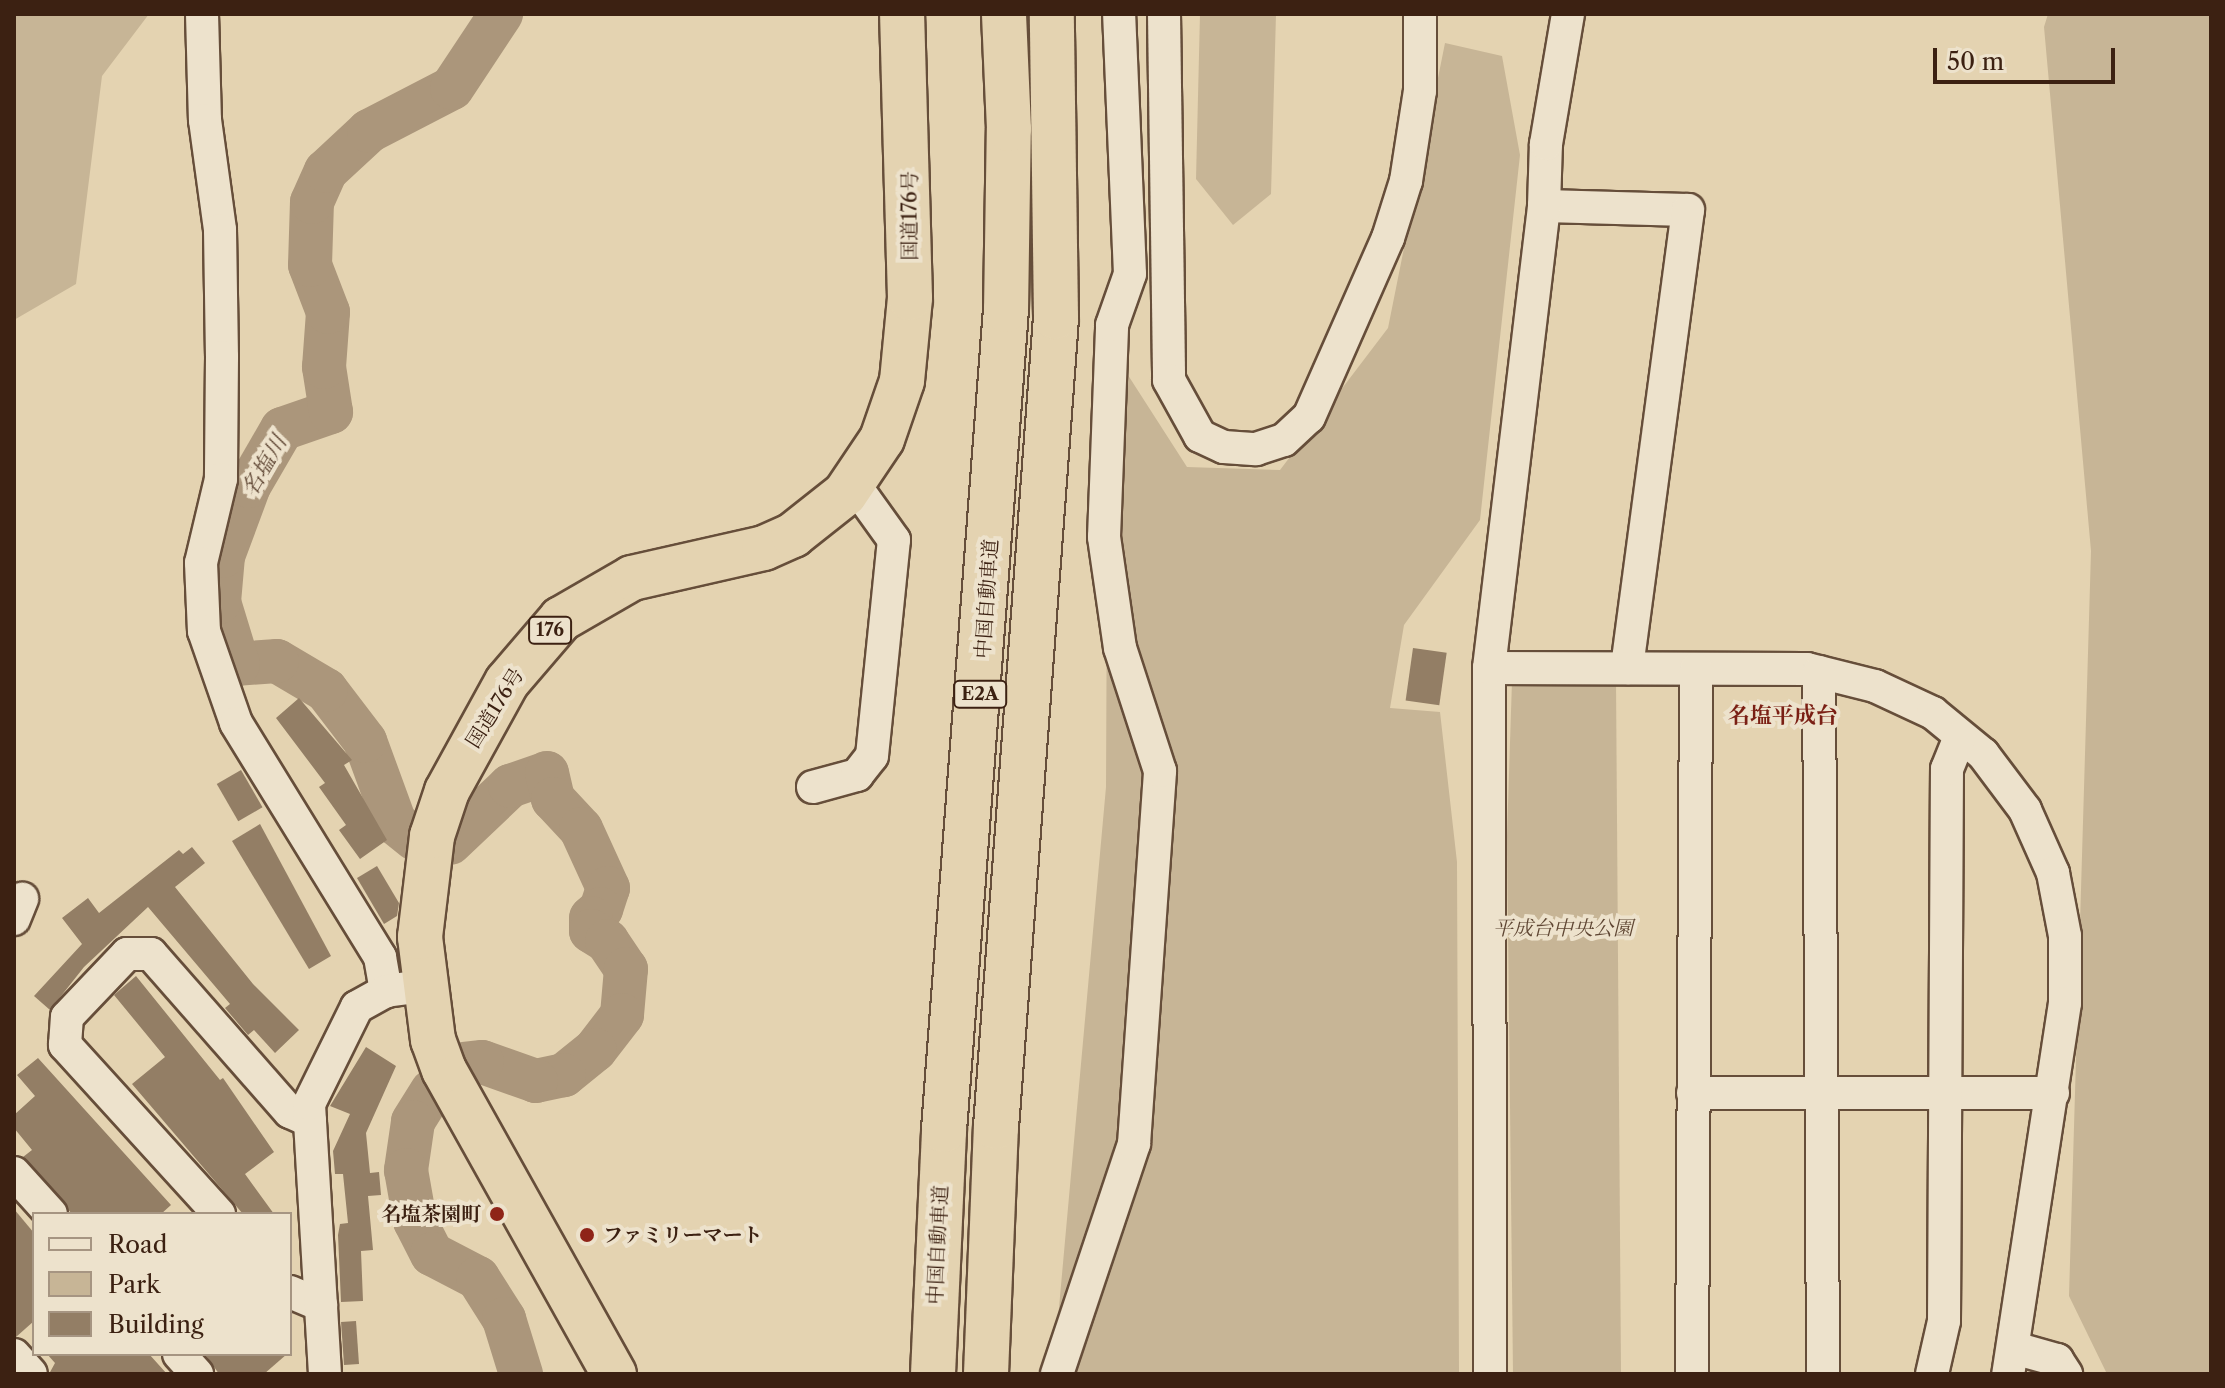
<!DOCTYPE html>
<meta charset="utf-8">
<style>
body{margin:0}
#map{position:relative;width:2225px;height:1388px;overflow:hidden;background:#e4d3b1;font-family:"Libre Caslon Text","Noto Serif JP",serif}
div>[style]{position:absolute}
.green>*{inset:0;background:#c7b596}
.river>*{height:44px;margin:-22px;padding:0 22px;transform-origin:22px;border-radius:22px;background:#ab967b}
.building>*{inset:0;background:#937e65;transform-origin:0 0}
.roads{filter:drop-shadow(2px 0 #664e3a) drop-shadow(-2px 0 #664e3a) drop-shadow(0 2px #664e3a) drop-shadow(0 -2px #664e3a)}
.minor>*{height:32px;margin:-16px;padding:0 16px;transform-origin:16px;border-radius:16px;background:#ede2cc}
.highway>*{height:44px;margin:-22px;padding:0 22px;transform-origin:22px;border-radius:22px;background:#e4d3b1}
.dots>*{width:22px;height:22px;translate:-50% -50%;box-sizing:border-box;border:4px solid #ede2cc;border-radius:50%}
span{translate:-50% -50%;white-space:nowrap;text-align:center;line-height:1.15;-webkit-text-stroke:8px #ede2cc;paint-order:stroke}
.shield-label span{padding:2px 6px;background:#ede2cc;border:2px solid;border-radius:6px;-webkit-text-stroke-width:0}
.shield-label{font-size:18px;color:#3c2112;font-weight:700}
.street-label{font-size:20px;color:#3c2112}
.park-label{font-size:20px;color:#5f4633;font-style:italic}
.poi-label{font-size:20px;color:#3c2112;font-weight:700}
.right{translate:-100% -50%;text-align:right}
.left{translate:0 -50%;text-align:left}
.water-label{font-size:22px;color:#5d4432;font-style:italic}
.neighbourhood-label{font-size:22px;color:#7a1f14;font-weight:700}
.frame{position:absolute;inset:0;border:16px solid #3c2112;pointer-events:none}
.legend{position:absolute;left:32px;top:1212px;width:260px;height:144px;box-sizing:border-box;background:#ede2cc;border:2px solid #a69582;margin:0;padding:10px 14px;list-style:none;font-size:24px;color:#3c2112}
.legend li{display:flex;align-items:center;gap:16px;height:40px}
.legend b{width:40px;border:2px solid #a69582}
.scale{position:absolute;left:1933px;top:48px;width:182px;height:36px;box-sizing:border-box;border:4px solid #3c2112;border-top:0;padding-left:10px;font-size:24px;line-height:28px;white-space:nowrap;color:#3c2112;-webkit-text-stroke:6px #ede2cc;paint-order:stroke}
</style>
<div id="map">
<div class="green">
<div style="clip-path:polygon(14px 14px,149px 14px,102px 76px,76px 284px,14px 320px)"></div>
<div style="clip-path:polygon(1200px 14px,1276px 14px,1271px 194px,1233px 225px,1196px 179px)"></div>
<div style="clip-path:polygon(2048px 14px,2211px 14px,2211px 1374px,2107px 1374px,2069px 1296px,2091px 551px,2044px 27px)"></div>
<div style="clip-path:polygon(1445px 43px,1502px 56px,1520px 155px,1480px 520px,1404px 625px,1390px 708px,1440px 712px,1457px 862px,1459px 1374px,1053px 1374px,1106px 787px,1108px 344px,1187px 467px,1280px 470px,1388px 328px)"></div>
<div style="clip-path:polygon(1616px 680px,1621px 1374px,1513px 1374px,1507px 836px,1512px 681px)"></div>
</div>
<div class="river">
<div style="left:415px;top:839px;width:26px;rotate:-141deg"></div>
<div style="left:395px;top:823px;width:87px;rotate:-110.1deg"></div>
<div style="left:365px;top:741px;width:64px;rotate:-127.4deg"></div>
<div style="left:326px;top:690px;width:57px;rotate:-149.4deg"></div>
<div style="left:277px;top:661px;width:39px;rotate:176deg"></div>
<div style="left:238px;top:664px;width:65px;rotate:-107deg"></div>
<div style="left:219px;top:602px;width:46px;rotate:-85deg"></div>
<div style="left:223px;top:556px;width:75px;rotate:-69.6deg"></div>
<div style="left:249px;top:486px;width:66px;rotate:-59.9deg"></div>
<div style="left:282px;top:429px;width:52px;rotate:-19.1deg"></div>
<div style="left:331px;top:412px;width:46px;rotate:-98.8deg"></div>
<div style="left:324px;top:367px;width:55px;rotate:-85.8deg"></div>
<div style="left:328px;top:312px;width:50px;rotate:-111deg"></div>
<div style="left:310px;top:265px;width:63px;rotate:-88.2deg"></div>
<div style="left:312px;top:202px;width:34px;rotate:-66deg"></div>
<div style="left:326px;top:171px;width:59px;rotate:-42.9deg"></div>
<div style="left:369px;top:131px;width:93px;rotate:-27.4deg"></div>
<div style="left:452px;top:88px;width:89px;rotate:-56.5deg"></div>
<div style="left:450px;top:843px;width:83px;rotate:-43.5deg"></div>
<div style="left:510px;top:786px;width:39px;rotate:-19deg"></div>
<div style="left:547px;top:773px;width:27px;rotate:77deg"></div>
<div style="left:553px;top:799px;width:41px;rotate:47deg"></div>
<div style="left:581px;top:829px;width:65px;rotate:65.4deg"></div>
<div style="left:608px;top:888px;width:22px;rotate:108deg"></div>
<div style="left:601px;top:909px;width:13px;rotate:138deg"></div>
<div style="left:591px;top:918px;width:13px;rotate:90deg"></div>
<div style="left:591px;top:931px;width:19px;rotate:32deg"></div>
<div style="left:607px;top:941px;width:34px;rotate:56deg"></div>
<div style="left:626px;top:969px;width:46px;rotate:95deg"></div>
<div style="left:622px;top:1015px;width:44px;rotate:127.6deg"></div>
<div style="left:595px;top:1050px;width:40px;rotate:141deg"></div>
<div style="left:564px;top:1075px;width:29px;rotate:168deg"></div>
<div style="left:536px;top:1081px;width:57px;rotate:-160.6deg"></div>
<div style="left:482px;top:1062px;width:18px;rotate:174deg"></div>
<div style="left:432px;top:1091px;width:36px;rotate:122deg"></div>
<div style="left:413px;top:1122px;width:49px;rotate:98.3deg"></div>
<div style="left:406px;top:1170px;width:52px;rotate:80deg"></div>
<div style="left:415px;top:1221px;width:37px;rotate:63deg"></div>
<div style="left:432px;top:1254px;width:52px;rotate:27.6deg"></div>
<div style="left:478px;top:1278px;width:49px;rotate:57.6deg"></div>
<div style="left:504px;top:1319px;width:58px;rotate:72.8deg"></div>
</div>
<div class="building">
<div style="left:1413px;top:648px;width:34px;height:53px;rotate:8deg"></div>
<div style="clip-path:polygon(299px 698px,352px 760px,344px 765px,387px 840px,360px 859px,339px 830px,346px 825px,319px 787px,325px 783px,276px 718px)"></div>
<div style="left:241px;top:770px;width:43px;height:28px;rotate:60deg"></div>
<div style="clip-path:polygon(260px 824px,331px 956px,309px 969px,232px 841px)"></div>
<div style="clip-path:polygon(192px 847px,205px 863px,175px 887px,253px 984px,299px 1030px,275px 1053px,254px 1030px,248px 1035px,225px 1008px,230px 1004px,148px 907px,84px 967px,50px 1010px,34px 996px,82px 944px,62px 918px,88px 898px,99px 913px,179px 850px,183px 854px)"></div>
<div style="clip-path:polygon(377px 866px,399px 903px,397px 916px,384px 924px,357px 878px)"></div>
<div style="clip-path:polygon(136px 976px,220px 1080px,223px 1078px,274px 1152px,245px 1174px,274px 1214px,243px 1214px,132px 1084px,165px 1057px,114px 995px)"></div>
<div style="clip-path:polygon(366px 1047px,396px 1066px,366px 1133px,370px 1173px,379px 1172px,381px 1195px,368px 1196px,373px 1250px,361px 1251px,363px 1301px,341px 1302px,338px 1235px,340px 1224px,348px 1223px,343px 1174px,335px 1174px,333px 1151px,350px 1114px,330px 1106px)"></div>
<div style="clip-path:polygon(38px 1058px,171px 1205px,161px 1214px,72px 1214px,23px 1157px,32px 1150px,14px 1128px,14px 1115px,35px 1096px,17px 1075px)"></div>
<div style="clip-path:polygon(14px 1209px,34px 1233px,34px 1321px,16px 1337px)"></div>
<div style="left:356px;top:1321px;width:43px;height:15px;rotate:86deg"></div>
<div style="clip-path:polygon(47px 1354px,149px 1354px,167px 1374px,49px 1374px,55px 1363px)"></div>
<div style="clip-path:polygon(205px 1354px,287px 1354px,264px 1374px,219px 1374px)"></div>
</div>
<div class="roads">
<div class="minor">
<div style="left:202px;top:14px;width:106px;rotate:88.4deg"></div>
<div style="left:205px;top:120px;width:111px;rotate:82.2deg"></div>
<div style="left:220px;top:230px;width:127px;rotate:89.1deg"></div>
<div style="left:222px;top:357px;width:122px;rotate:90.5deg"></div>
<div style="left:221px;top:479px;width:86px;rotate:103.4deg"></div>
<div style="left:201px;top:563px;width:68px;rotate:87.5deg"></div>
<div style="left:204px;top:631px;width:97px;rotate:70.8deg"></div>
<div style="left:236px;top:723px;width:275px;rotate:58.4deg"></div>
<div style="left:380px;top:957px;width:35px;rotate:80deg"></div>
<div style="left:1164px;top:14px;width:366px;rotate:89.2deg"></div>
<div style="left:1169px;top:380px;width:64px;rotate:61deg"></div>
<div style="left:1200px;top:436px;width:26px;rotate:25deg"></div>
<div style="left:1224px;top:447px;width:32px;rotate:4deg"></div>
<div style="left:1256px;top:449px;width:29px;rotate:-18deg"></div>
<div style="left:1284px;top:440px;width:34px;rotate:-43deg"></div>
<div style="left:1309px;top:417px;width:196px;rotate:-66.2deg"></div>
<div style="left:1388px;top:238px;width:60px;rotate:-72.5deg"></div>
<div style="left:1406px;top:181px;width:91px;rotate:-81.2deg"></div>
<div style="left:1420px;top:91px;width:77px;rotate:-90deg"></div>
<div style="left:1544px;top:206px;width:144px;rotate:1.6deg"></div>
<div style="left:1688px;top:210px;width:462px;rotate:97.6deg"></div>
<div style="left:1489px;top:668px;width:318px;rotate:0.2deg"></div>
<div style="left:1807px;top:669px;width:70px;rotate:14deg"></div>
<div style="left:1875px;top:686px;width:64px;rotate:25deg"></div>
<div style="left:1933px;top:713px;width:65px;rotate:39.4deg"></div>
<div style="left:1983px;top:754px;width:70px;rotate:53.1deg"></div>
<div style="left:2025px;top:810px;width:69px;rotate:66deg"></div>
<div style="left:2053px;top:873px;width:64px;rotate:79.2deg"></div>
<div style="left:2065px;top:936px;width:67px;rotate:90deg"></div>
<div style="left:2065px;top:1003px;width:375px;rotate:98.7deg"></div>
<div style="left:1819px;top:672px;width:702px;rotate:89.67deg"></div>
<div style="left:813px;top:787px;width:46px;rotate:-15.3deg"></div>
<div style="left:857px;top:775px;width:24px;rotate:-52deg"></div>
<div style="left:872px;top:756px;width:217px;rotate:-84.2deg"></div>
<div style="left:894px;top:540px;width:70px;rotate:-125.7deg"></div>
<div style="left:14px;top:919px;width:22px;rotate:-68deg"></div>
<div style="left:1693px;top:1093px;width:360px"></div>
<div style="left:14px;top:1173px;width:55px;rotate:47.9deg"></div>
<div style="left:219px;top:1214px;width:229px;rotate:-132.3deg"></div>
<div style="left:65px;top:1045px;width:28px;rotate:-86deg"></div>
<div style="left:67px;top:1017px;width:87px;rotate:-46.4deg"></div>
<div style="left:127px;top:954px;width:24px"></div>
<div style="left:151px;top:954px;width:210px;rotate:48.7deg"></div>
<div style="left:290px;top:1112px;width:22px;rotate:24deg"></div>
<div style="left:290px;top:1292px;width:34px;rotate:23deg"></div>
<div style="left:2014px;top:1348px;width:45px;rotate:15.6deg"></div>
<div style="left:2057px;top:1360px;width:17px;rotate:57deg"></div>
<div style="left:179px;top:1354px;width:27px;rotate:48deg"></div>
<div style="left:14px;top:1355px;width:25px;rotate:48deg"></div>
<div style="left:325px;top:1374px;width:270px;rotate:-93.4deg"></div>
<div style="left:309px;top:1104px;width:108px;rotate:-63.7deg"></div>
<div style="left:357px;top:1007px;width:33px;rotate:-29deg"></div>
<div style="left:386px;top:991px;width:21px;rotate:-8deg"></div>
<div style="left:1057px;top:1374px;width:243px;rotate:-71.5deg"></div>
<div style="left:1134px;top:1144px;width:374px;rotate:-86deg"></div>
<div style="left:1160px;top:771px;width:129px;rotate:-108deg"></div>
<div style="left:1120px;top:648px;width:112px;rotate:-98.2deg"></div>
<div style="left:1104px;top:537px;width:212px;rotate:-87.8deg"></div>
<div style="left:1112px;top:325px;width:54px;rotate:-70.6deg"></div>
<div style="left:1130px;top:274px;width:260px;rotate:-92.4deg"></div>
<div style="left:1490px;top:1374px;width:706px;rotate:-90.08deg"></div>
<div style="left:1489px;top:668px;width:465px;rotate:-83.2deg"></div>
<div style="left:1544px;top:206px;width:62px;rotate:-88.2deg"></div>
<div style="left:1546px;top:144px;width:132px;rotate:-80.4deg"></div>
<div style="left:1692px;top:1374px;width:705px;rotate:-89.67deg"></div>
<div style="left:1932px;top:1374px;width:54px;rotate:-77.2deg"></div>
<div style="left:1944px;top:1321px;width:552px;rotate:-89.69deg"></div>
<div style="left:1947px;top:769px;width:35px;rotate:-68deg"></div>
</div>
<div class="highway">
<div style="left:614px;top:1374px;width:348px;rotate:-119.2deg"></div>
<div style="left:444px;top:1070px;width:32px;rotate:-110deg"></div>
<div style="left:433px;top:1040px;width:104px;rotate:-97.2deg"></div>
<div style="left:420px;top:937px;width:102px;rotate:-83.2deg"></div>
<div style="left:432px;top:836px;width:47px;rotate:-71.6deg"></div>
<div style="left:447px;top:791px;width:124px;rotate:-61.2deg"></div>
<div style="left:507px;top:682px;width:83px;rotate:-49.4deg"></div>
<div style="left:561px;top:619px;width:82px;rotate:-30deg"></div>
<div style="left:632px;top:578px;width:135px;rotate:-12.8deg"></div>
<div style="left:764px;top:548px;width:32px;rotate:-24deg"></div>
<div style="left:793px;top:535px;width:66px;rotate:-38.3deg"></div>
<div style="left:845px;top:494px;width:66px;rotate:-56.1deg"></div>
<div style="left:882px;top:439px;width:61px;rotate:-71deg"></div>
<div style="left:902px;top:381px;width:83px;rotate:-84.5deg"></div>
<div style="left:910px;top:298px;width:284px;rotate:-91.6deg"></div>
<div style="left:933px;top:1374px;width:244px;rotate:-87.4deg"></div>
<div style="left:944px;top:1130px;width:822px;rotate:-85.68deg"></div>
<div style="left:1006px;top:310px;width:181px;rotate:-89.1deg"></div>
<div style="left:1009px;top:129px;width:115px;rotate:-92.5deg"></div>
<div style="left:986px;top:1374px;width:247px;rotate:-87.7deg"></div>
<div style="left:996px;top:1127px;width:812px;rotate:-85.76deg"></div>
<div style="left:1056px;top:317px;width:303px;rotate:-90.8deg"></div>
</div>
</div>
<div class="dots">
<div style="left:497px;top:1214px;background:#8f2418"></div>
<div style="left:587px;top:1235px;background:#8f2418"></div>
</div>
<div class="shield-label">
<span style="left:550px;top:630px">176</span>
<span style="left:980px;top:694px">E2A</span>
</div>
<div class="street-label">
<span style="left:910px;top:216px;rotate:-90deg">国道176号</span>
<span style="left:987px;top:599px;rotate:-86deg">中国自動車道</span>
<span style="left:495px;top:708px;rotate:-58deg">国道176号</span>
<span style="left:938px;top:1245px;rotate:-87deg">中国自動車道</span>
</div>
<div class="park-label">
<span style="left:1563px;top:928px">平成台中央公園</span>
</div>
<div class="poi-label">
<span class="right" style="left:481px;top:1214px">名塩茶園町</span>
<span class="left" style="left:603px;top:1235px">ファミリーマート</span>
</div>
<div class="water-label">
<span style="left:264px;top:466px;rotate:-60deg">名塩川</span>
</div>
<div class="neighbourhood-label">
<span style="left:1783px;top:716px">名塩平成台</span>
</div>
<div class="frame"></div>
<ul class="legend">
<li><b style="height:10px;background:#ede2cc"></b>Road</li>
<li><b style="height:22px;background:#c7b596"></b>Park</li>
<li><b style="height:22px;background:#937e65"></b>Building</li>
</ul>
<div class="scale">50 m</div>
</div>
